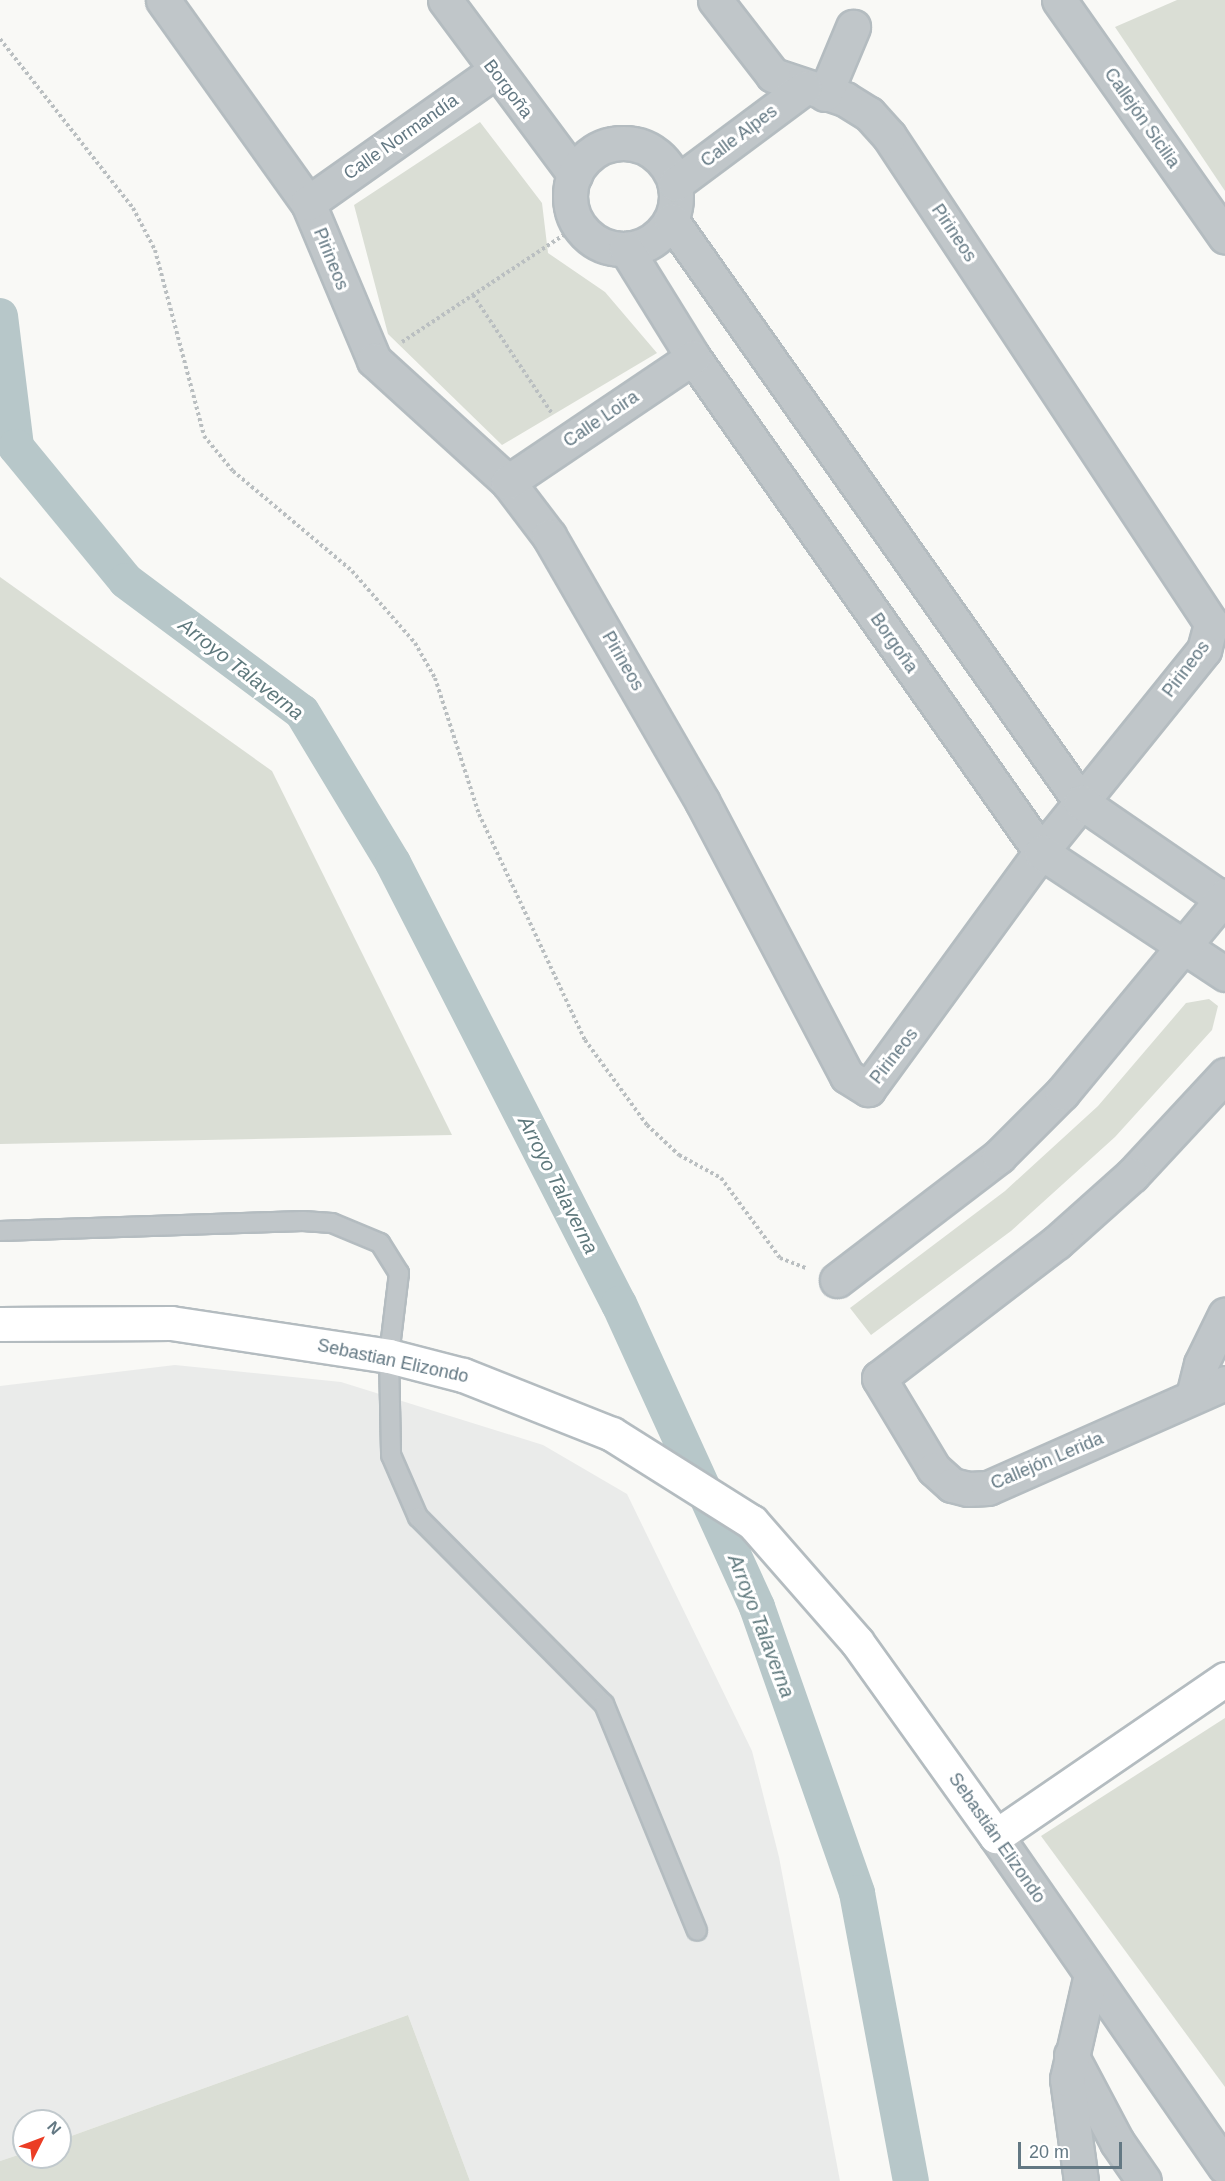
<!DOCTYPE html>
<meta charset="utf-8">
<style>
body{margin:0}
#map{position:relative;width:1225px;height:2181px;overflow:hidden;background:#f9f9f6;font-family:Helvetica,sans-serif}
div>[style]{position:absolute}
.built>*{inset:0;background:#eaebea}
.green>*{inset:0;background:#daded5}
.canal>*{height:36px;margin:-18px;padding:0 18px;transform-origin:18px;border-radius:18px;background:#b7c7c9}
.path>*{height:4px;margin-top:-2px;transform-origin:0;background:repeating-linear-gradient(90deg,#babfc1 0 3px,transparent 0 6px)}
.roads{filter:drop-shadow(2px 0 #b4bcc0) drop-shadow(-2px 0 #b4bcc0) drop-shadow(0 2px #b4bcc0) drop-shadow(0 -2px #b4bcc0)}
.lane>*{height:18px;margin:-9px;padding:0 9px;transform-origin:9px;border-radius:9px;background:#c0c6c9}
.street>*{height:33px;margin:-16.5px;padding:0 16.5px;transform-origin:16.5px;border-radius:16.5px;background:#c0c6c9}
.street>.ring{margin:-16.5px;padding:0;box-sizing:content-box;background:none;border:33px solid #c0c6c9;border-radius:50%}
.secondary>*{height:33px;margin:-16.5px;padding:0 16.5px;transform-origin:16.5px;border-radius:16.5px;background:#fff}
span{translate:-50% -50%;white-space:nowrap;text-align:center;line-height:1.15;-webkit-text-stroke:6px #fff;paint-order:stroke}
.street-label{font-size:18px;color:#637883}
.water-label{font-size:20px;color:#5e787c;font-style:italic}
.north{position:absolute;left:12px;top:2109px;width:60px;height:60px;box-sizing:border-box;background:#fff;border:2px solid #c1c9cd;border-radius:50%;rotate:48deg;font-size:16px;font-weight:700;line-height:24px;text-align:center;color:#637883}
.north::after{content:'';display:block;margin:auto;width:21px;height:27px;background:#eb3d25;clip-path:polygon(50% 0,100% 100%,50% 72%,0 100%)}
.scale{position:absolute;left:1018px;top:2142px;width:104px;height:27px;box-sizing:border-box;border:3px solid #637883;border-top:0;padding-left:8px;font-size:18px;line-height:21px;white-space:nowrap;color:#637883;-webkit-text-stroke:4px #fff;paint-order:stroke}
</style>
<div id="map">
<div class="built">
<div style="clip-path:polygon(175px 1365px,341px 1382px,543px 1445px,627px 1494px,752px 1751px,779px 1857px,840px 2181px,470px 2181px,408px 2015px,60px 2140px,60px 2121px,24px 2121px,24px 2153px,0 2161px,0 1386px)"></div>
</div>
<div class="green">
<div style="clip-path:polygon(1177px 0,1225px 0,1225px 191px,1115px 27px)"></div>
<div style="clip-path:polygon(480px 122px,542px 203px,548px 253px,605px 292px,657px 353px,502px 445px,388px 334px,354px 205px)"></div>
<div style="clip-path:polygon(0 577px,272px 771px,452px 1135px,0 1144px)"></div>
<div style="clip-path:polygon(1209px 999px,1218px 1006px,1212px 1030px,1115px 1137px,1011px 1231px,871px 1335px,850px 1308px,1005px 1191px,1098px 1106px,1186px 1003px)"></div>
<div style="clip-path:polygon(1225px 1718px,1225px 2087px,1041px 1836px)"></div>
<div style="clip-path:polygon(408px 2015px,470px 2181px,0 2181px,0 2161px,24px 2153px,24px 2157px,60px 2157px,60px 2140px)"></div>
</div>
<div class="canal">
<div style="left:0;top:316px;width:132px;rotate:83deg"></div>
<div style="left:16px;top:447px;width:173px;rotate:50.6deg"></div>
<div style="left:126px;top:581px;width:219px;rotate:36.7deg"></div>
<div style="left:302px;top:712px;width:176px;rotate:58.9deg"></div>
<div style="left:393px;top:863px;width:496px;rotate:62.9deg"></div>
<div style="left:619px;top:1304px;width:333px;rotate:65.5deg"></div>
<div style="left:757px;top:1607px;width:303px;rotate:70.7deg"></div>
<div style="left:857px;top:1893px;width:293px;rotate:79.4deg"></div>
</div>
<div class="path">
<div style="left:0;top:39px;width:215px;rotate:51.8deg"></div>
<div style="left:133px;top:208px;width:47px;rotate:62.4deg"></div>
<div style="left:155px;top:250px;width:192px;rotate:75.2deg"></div>
<div style="left:204px;top:436px;width:45px;rotate:50.4deg"></div>
<div style="left:233px;top:471px;width:155px;rotate:40deg"></div>
<div style="left:352px;top:571px;width:96px;rotate:48.8deg"></div>
<div style="left:415px;top:643px;width:40px;rotate:60.3deg"></div>
<div style="left:435px;top:678px;width:143px;rotate:72.1deg"></div>
<div style="left:479px;top:814px;width:250px;rotate:64.9deg"></div>
<div style="left:585px;top:1040px;width:105px;rotate:53.9deg"></div>
<div style="left:647px;top:1125px;width:44px;rotate:43.2deg"></div>
<div style="left:679px;top:1155px;width:48px;rotate:28.7deg"></div>
<div style="left:721px;top:1178px;width:99px;rotate:53.6deg"></div>
<div style="left:780px;top:1258px;width:28px;rotate:21deg"></div>
<div style="left:473px;top:295px;width:141px;rotate:56.3deg"></div>
<div style="left:402px;top:342px;width:212px;rotate:-33.5deg"></div>
</div>
<div class="roads">
<div class="lane">
<div style="left:0;top:1231px;width:303px;rotate:-1.9deg"></div>
<div style="left:303px;top:1221px;width:29px;rotate:4deg"></div>
<div style="left:332px;top:1223px;width:52px;rotate:22.6deg"></div>
<div style="left:380px;top:1243px;width:36px;rotate:58deg"></div>
<div style="left:399px;top:1273px;width:84px;rotate:96.9deg"></div>
<div style="left:389px;top:1356px;width:99px;rotate:88.8deg"></div>
<div style="left:391px;top:1455px;width:68px;rotate:66.5deg"></div>
<div style="left:418px;top:1517px;width:264px;rotate:45.2deg"></div>
<div style="left:604px;top:1704px;width:245px;rotate:67.7deg"></div>
</div>
<div class="street">
<div style="left:163px;top:0;width:249px;rotate:54.5deg"></div>
<div style="left:308px;top:203px;width:170px;rotate:67.2deg"></div>
<div style="left:374px;top:360px;width:181px;rotate:42.3deg"></div>
<div style="left:508px;top:482px;width:68px;rotate:52.8deg"></div>
<div style="left:549px;top:536px;width:306px;rotate:60deg"></div>
<div style="left:702px;top:801px;width:311px;rotate:62.2deg"></div>
<div style="left:847px;top:1076px;width:25px;rotate:32deg"></div>
<div style="left:868px;top:1089px;width:293px;rotate:-53.9deg"></div>
<div style="left:1041px;top:852px;width:260px;rotate:-51.1deg"></div>
<div style="left:1204px;top:650px;width:28px;rotate:-75deg"></div>
<div style="left:1211px;top:623px;width:584px;rotate:-123.47deg"></div>
<div style="left:889px;top:136px;width:30px;rotate:-132deg"></div>
<div style="left:869px;top:114px;width:28px;rotate:-148deg"></div>
<div style="left:845px;top:99px;width:76px;rotate:-161.6deg"></div>
<div style="left:773px;top:75px;width:95px;rotate:-127.7deg"></div>
<div style="left:445px;top:0;width:218px;rotate:53.4deg"></div>
<div style="left:1059px;top:0;width:289px;rotate:54.9deg"></div>
<div style="left:825px;top:94px;width:73px;rotate:-67.3deg"></div>
<div class="ring" style="left:570px;top:143px;width:73px;height:73px"></div>
<div style="left:675px;top:184px;width:161px;rotate:-36.7deg"></div>
<div style="left:308px;top:203px;width:228px;rotate:-35.2deg"></div>
<div style="left:671px;top:220px;width:712px;rotate:54.84deg"></div>
<div style="left:1081px;top:802px;width:175px;rotate:34.5deg"></div>
<div style="left:626px;top:249px;width:127px;rotate:58.2deg"></div>
<div style="left:693px;top:357px;width:605px;rotate:54.89deg"></div>
<div style="left:1041px;top:852px;width:221px;rotate:33.5deg"></div>
<div style="left:508px;top:482px;width:223px;rotate:-34deg"></div>
<div style="left:1225px;top:1075px;width:137px;rotate:132.9deg"></div>
<div style="left:1132px;top:1175px;width:101px;rotate:138.2deg"></div>
<div style="left:1057px;top:1242px;width:224px;rotate:142.6deg"></div>
<div style="left:879px;top:1378px;width:106px;rotate:58.9deg"></div>
<div style="left:934px;top:1469px;width:24px;rotate:42deg"></div>
<div style="left:952px;top:1485px;width:16px;rotate:14deg"></div>
<div style="left:968px;top:1489px;width:20px;rotate:-3deg"></div>
<div style="left:988px;top:1488px;width:259px;rotate:-23.9deg"></div>
<div style="left:837px;top:1280px;width:204px;rotate:-37.4deg"></div>
<div style="left:999px;top:1156px;width:89px;rotate:-45deg"></div>
<div style="left:1062px;top:1093px;width:256px;rotate:-50.4deg"></div>
<div style="left:1193px;top:1396px;width:33px;rotate:-76deg"></div>
<div style="left:1201px;top:1364px;width:55px;rotate:-63.9deg"></div>
<div style="left:996px;top:1836px;width:402px;rotate:55.3deg"></div>
<div style="left:1071px;top:2055px;width:98px;rotate:62.1deg"></div>
<div style="left:1117px;top:2142px;width:47px;rotate:55.3deg"></div>
<div style="left:1081px;top:2181px;width:103px;rotate:-97.8deg"></div>
<div style="left:1067px;top:2079px;width:108px;rotate:-77.1deg"></div>
</div>
<div class="secondary">
<div style="left:0;top:1324px;width:171px;rotate:-0.3deg"></div>
<div style="left:171px;top:1323px;width:220px;rotate:8.6deg"></div>
<div style="left:389px;top:1356px;width:76px;rotate:14.4deg"></div>
<div style="left:463px;top:1375px;width:160px;rotate:21.6deg"></div>
<div style="left:612px;top:1434px;width:165px;rotate:32.2deg"></div>
<div style="left:752px;top:1522px;width:159px;rotate:48.8deg"></div>
<div style="left:857px;top:1642px;width:239px;rotate:54.4deg"></div>
<div style="left:996px;top:1836px;width:278px;rotate:-34.4deg"></div>
</div>
</div>
<div class="street-label">
<span style="left:508px;top:89px;rotate:53deg">Borgoña</span>
<span style="left:1142px;top:118px;rotate:55deg">Callejón Sicilia</span>
<span style="left:739px;top:136px;rotate:-37deg">Calle Alpes</span>
<span style="left:401px;top:137px;rotate:-35deg">Calle Normandía</span>
<span style="left:954px;top:233px;rotate:56deg">Pirineos</span>
<span style="left:331px;top:259px;rotate:68deg">Pirineos</span>
<span style="left:601px;top:419px;rotate:-34deg">Calle Loira</span>
<span style="left:894px;top:643px;rotate:55deg">Borgoña</span>
<span style="left:623px;top:661px;rotate:60deg">Pirineos</span>
<span style="left:1186px;top:669px;rotate:-53deg">Pirineos</span>
<span style="left:894px;top:1056px;rotate:-52deg">Pirineos</span>
<span style="left:393px;top:1361px;rotate:12deg">Sebastian Elizondo</span>
<span style="left:1047px;top:1461px;rotate:-23deg">Callejón Lerida</span>
<span style="left:997px;top:1838px;rotate:55deg">Sebastián Elizondo</span>
</div>
<div class="water-label">
<span style="left:241px;top:669px;rotate:38deg">Arroyo Talaverna</span>
<span style="left:558px;top:1185px;rotate:63deg">Arroyo Talaverna</span>
<span style="left:761px;top:1626px;rotate:69deg">Arroyo Talaverna</span>
</div>
<div class="north">N</div>
<div class="scale">20 m</div>
</div>
